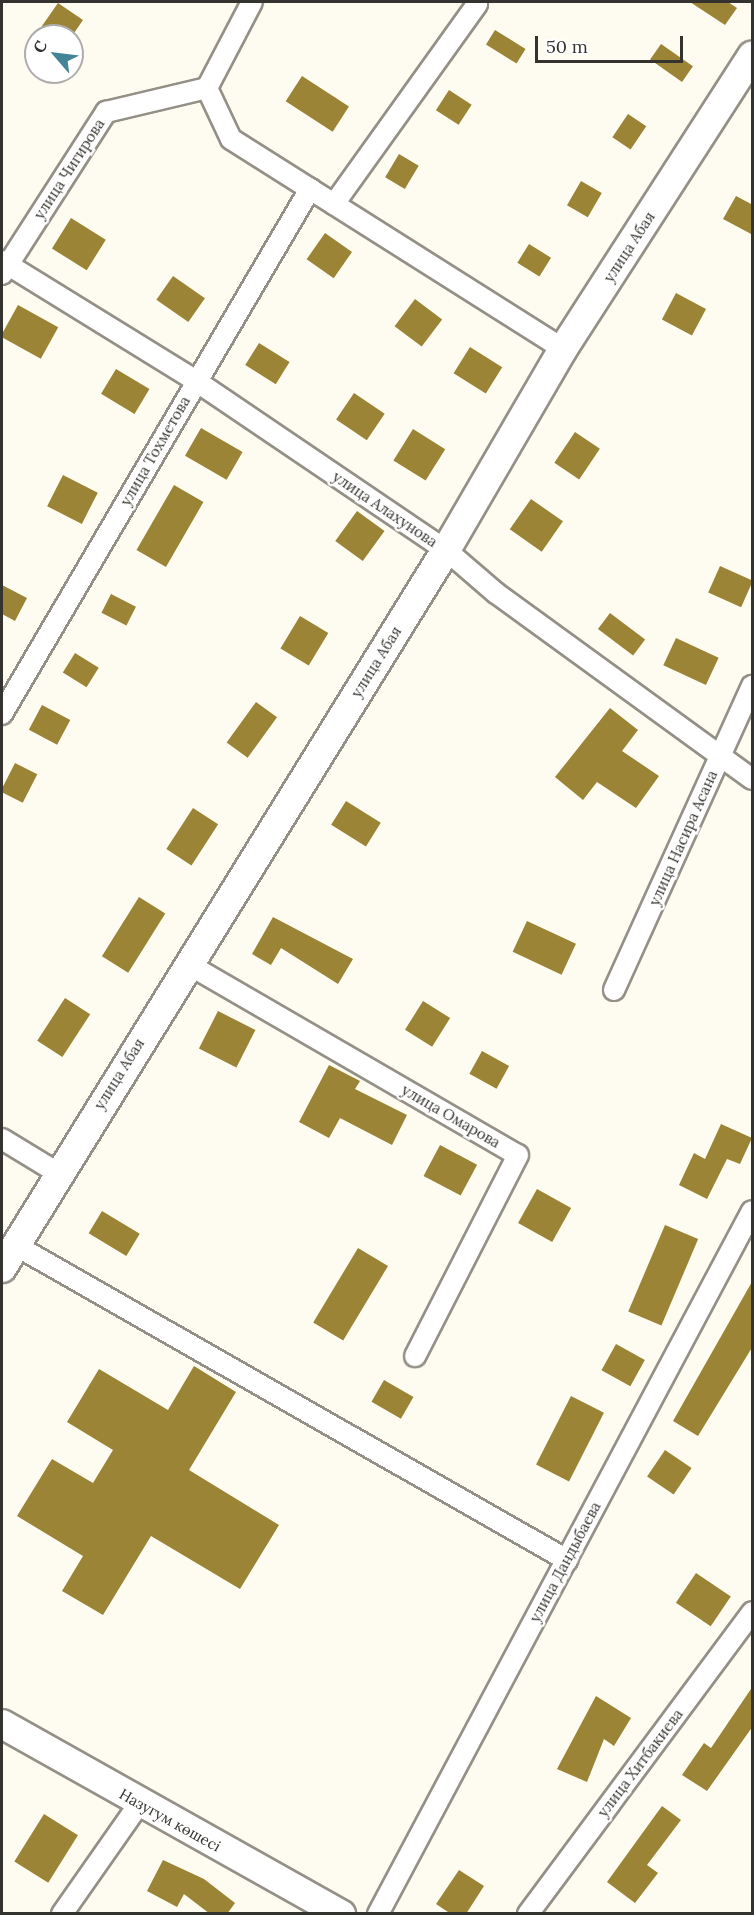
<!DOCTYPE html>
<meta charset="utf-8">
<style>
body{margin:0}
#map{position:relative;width:754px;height:1915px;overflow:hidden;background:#fefbf0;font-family:Lora,serif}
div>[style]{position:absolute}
.building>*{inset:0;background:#9c8436;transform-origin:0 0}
.roads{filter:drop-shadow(2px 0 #949087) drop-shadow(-2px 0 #949087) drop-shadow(0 2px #949087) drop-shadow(0 -2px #949087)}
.street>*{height:20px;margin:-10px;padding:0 10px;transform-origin:10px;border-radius:10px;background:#fff}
.secondary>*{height:28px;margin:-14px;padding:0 14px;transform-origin:14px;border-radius:14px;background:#fff}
span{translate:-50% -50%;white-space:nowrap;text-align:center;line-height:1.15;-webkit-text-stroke:5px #fff;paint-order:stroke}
.street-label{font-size:15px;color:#34332f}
.frame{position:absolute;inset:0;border:3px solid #34332f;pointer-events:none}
.north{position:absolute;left:24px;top:24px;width:60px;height:60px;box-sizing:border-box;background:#fff;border:2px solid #aeadac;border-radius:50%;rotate:298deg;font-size:16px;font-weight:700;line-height:24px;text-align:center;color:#34332f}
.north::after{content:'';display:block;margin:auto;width:21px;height:27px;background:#438596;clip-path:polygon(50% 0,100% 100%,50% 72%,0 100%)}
.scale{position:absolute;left:535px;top:36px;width:148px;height:27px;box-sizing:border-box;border:3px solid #34332f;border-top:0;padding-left:8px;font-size:18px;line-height:21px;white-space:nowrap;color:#34332f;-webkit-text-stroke:4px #fff;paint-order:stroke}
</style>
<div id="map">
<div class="building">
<div style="clip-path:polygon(690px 2px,728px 2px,737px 8px,725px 25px)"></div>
<div style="clip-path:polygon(58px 3px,83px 20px,72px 36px,35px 36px)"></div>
<div style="left:495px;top:30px;width:36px;height:17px;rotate:32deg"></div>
<div style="left:661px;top:44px;width:39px;height:19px;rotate:35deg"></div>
<div style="left:302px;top:76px;width:56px;height:30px;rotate:33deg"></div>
<div style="left:449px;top:90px;width:27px;height:24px;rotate:33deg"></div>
<div style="left:628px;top:114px;width:22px;height:28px;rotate:34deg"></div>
<div style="left:399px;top:154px;width:23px;height:27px;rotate:31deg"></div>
<div style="left:581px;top:181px;width:24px;height:28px;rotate:30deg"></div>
<div style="clip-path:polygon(736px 196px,753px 205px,753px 235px,723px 219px)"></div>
<div style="left:71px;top:218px;width:41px;height:36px;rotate:32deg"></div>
<div style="left:325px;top:233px;width:33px;height:32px;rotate:35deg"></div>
<div style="left:529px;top:244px;width:26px;height:22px;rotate:32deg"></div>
<div style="left:173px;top:276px;width:39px;height:29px;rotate:35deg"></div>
<div style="left:676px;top:293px;width:34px;height:30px;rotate:28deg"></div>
<div style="left:415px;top:299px;width:34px;height:34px;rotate:37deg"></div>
<div style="left:18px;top:305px;width:46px;height:36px;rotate:29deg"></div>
<div style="left:259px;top:343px;width:36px;height:26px;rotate:32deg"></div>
<div style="left:470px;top:347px;width:38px;height:31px;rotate:32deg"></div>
<div style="left:116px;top:369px;width:39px;height:29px;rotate:31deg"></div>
<div style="left:354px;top:393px;width:37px;height:32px;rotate:34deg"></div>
<div style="left:201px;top:428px;width:48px;height:32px;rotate:30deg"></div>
<div style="left:413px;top:429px;width:38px;height:37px;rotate:32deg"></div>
<div style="left:575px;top:432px;width:30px;height:37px;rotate:34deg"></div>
<div style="left:63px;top:475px;width:39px;height:35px;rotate:27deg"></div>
<div style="left:174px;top:485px;width:34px;height:75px;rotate:30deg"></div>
<div style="left:531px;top:499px;width:39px;height:37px;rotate:35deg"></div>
<div style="left:357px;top:511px;width:34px;height:37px;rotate:36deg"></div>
<div style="left:720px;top:566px;width:36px;height:29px;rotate:24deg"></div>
<div style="clip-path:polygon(2px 585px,27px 598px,15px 621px,2px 614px)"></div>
<div style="left:111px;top:594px;width:28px;height:21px;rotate:27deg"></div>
<div style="left:610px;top:613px;width:44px;height:20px;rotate:37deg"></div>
<div style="left:300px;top:616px;width:33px;height:38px;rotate:31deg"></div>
<div style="left:676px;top:638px;width:47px;height:30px;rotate:25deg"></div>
<div style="left:75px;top:653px;width:28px;height:23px;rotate:32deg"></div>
<div style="left:256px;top:702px;width:26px;height:50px;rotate:36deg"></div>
<div style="left:42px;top:705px;width:32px;height:28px;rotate:28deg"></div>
<div style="clip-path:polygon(610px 708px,638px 730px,622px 751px,659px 776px,636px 808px,597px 782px,583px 800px,555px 777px)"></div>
<div style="left:15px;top:763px;width:25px;height:32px;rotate:27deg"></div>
<div style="left:346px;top:801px;width:41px;height:28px;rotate:32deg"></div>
<div style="left:193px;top:808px;width:30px;height:49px;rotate:33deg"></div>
<div style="left:139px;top:897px;width:31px;height:70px;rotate:32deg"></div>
<div style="clip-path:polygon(273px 917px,353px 959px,338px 984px,281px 948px,271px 965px,252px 954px)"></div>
<div style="left:527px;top:921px;width:54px;height:34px;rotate:25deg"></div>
<div style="left:65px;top:998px;width:30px;height:51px;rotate:33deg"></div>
<div style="left:423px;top:1001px;width:32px;height:34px;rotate:32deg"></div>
<div style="left:218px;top:1011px;width:42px;height:42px;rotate:27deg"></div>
<div style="left:482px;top:1051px;width:31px;height:26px;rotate:29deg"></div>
<div style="clip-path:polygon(329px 1065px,360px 1081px,355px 1089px,407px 1115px,392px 1145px,340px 1118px,329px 1138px,299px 1122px)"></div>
<div style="clip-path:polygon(721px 1124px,752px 1138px,740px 1164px,727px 1159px,707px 1199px,679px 1185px,694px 1153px,705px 1159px)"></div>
<div style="left:440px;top:1145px;width:42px;height:35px;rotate:28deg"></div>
<div style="left:537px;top:1189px;width:39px;height:39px;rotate:29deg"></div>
<div style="left:102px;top:1211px;width:44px;height:26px;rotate:31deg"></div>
<div style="left:665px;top:1225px;width:36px;height:94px;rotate:23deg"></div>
<div style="left:358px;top:1248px;width:35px;height:87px;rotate:31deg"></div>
<div style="clip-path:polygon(753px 1280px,753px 1346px,698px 1436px,673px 1421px)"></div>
<div style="left:616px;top:1344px;width:33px;height:30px;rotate:29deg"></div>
<div style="clip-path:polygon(194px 1366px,236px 1392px,189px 1470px,279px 1525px,240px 1589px,151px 1536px,103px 1615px,62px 1591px,83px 1556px,17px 1516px,52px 1459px,93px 1483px,113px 1450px,67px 1422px,99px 1369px,168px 1410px)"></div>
<div style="left:384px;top:1380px;width:34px;height:25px;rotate:30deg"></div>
<div style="left:571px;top:1396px;width:37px;height:77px;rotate:27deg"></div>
<div style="left:665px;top:1450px;width:32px;height:32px;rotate:34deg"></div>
<div style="left:696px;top:1573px;width:42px;height:36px;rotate:34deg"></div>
<div style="clip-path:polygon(753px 1686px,753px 1726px,707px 1791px,682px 1775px,704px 1743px,711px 1748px)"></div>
<div style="clip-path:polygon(596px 1696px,631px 1718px,614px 1746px,604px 1739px,587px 1782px,557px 1769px)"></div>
<div style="clip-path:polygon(662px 1806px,681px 1820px,647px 1865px,658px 1873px,635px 1903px,607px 1882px)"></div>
<div style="left:44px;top:1814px;width:40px;height:56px;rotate:32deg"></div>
<div style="clip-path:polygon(163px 1860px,204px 1879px,235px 1903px,227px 1914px,210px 1914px,184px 1894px,177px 1907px,147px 1891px)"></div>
<div style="clip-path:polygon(459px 1870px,484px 1886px,466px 1914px,451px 1914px,436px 1904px)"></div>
</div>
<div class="roads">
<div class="street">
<div style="left:207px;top:88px;width:56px;rotate:64.8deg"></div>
<div style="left:231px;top:139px;width:393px;rotate:32.3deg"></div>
<div style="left:334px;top:204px;width:246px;rotate:-54.4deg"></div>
<div style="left:2px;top:261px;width:228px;rotate:31.7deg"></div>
<div style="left:196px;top:381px;width:302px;rotate:34.1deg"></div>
<div style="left:446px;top:550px;width:66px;rotate:40.7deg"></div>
<div style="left:496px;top:593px;width:316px;rotate:36deg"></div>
<div style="left:2px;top:274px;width:193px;rotate:-57.3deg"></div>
<div style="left:106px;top:112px;width:104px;rotate:-13.4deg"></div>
<div style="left:207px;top:88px;width:97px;rotate:-62.4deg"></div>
<div style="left:2px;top:714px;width:609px;rotate:-59.6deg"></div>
<div style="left:188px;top:964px;width:381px;rotate:30.1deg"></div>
<div style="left:518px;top:1155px;width:226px;rotate:117.1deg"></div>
<div style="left:614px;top:990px;width:334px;rotate:-65.6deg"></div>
<div style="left:2px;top:1139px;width:66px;rotate:31.3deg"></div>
<div style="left:15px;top:1245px;width:636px;rotate:29.71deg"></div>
<div style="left:62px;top:1914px;width:134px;rotate:-55deg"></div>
<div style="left:378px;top:1914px;width:796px;rotate:-61.99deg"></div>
<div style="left:528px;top:1914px;width:376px;rotate:-53.4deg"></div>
</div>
<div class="secondary">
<div style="left:2px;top:1268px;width:844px;rotate:-58.27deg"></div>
<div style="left:446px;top:550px;width:233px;rotate:-59.8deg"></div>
<div style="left:563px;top:349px;width:349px;rotate:-57.2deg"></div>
<div style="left:2px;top:1724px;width:389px;rotate:29.3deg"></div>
</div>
</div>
<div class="street-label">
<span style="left:69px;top:169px;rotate:-57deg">улица Чигирова</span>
<span style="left:629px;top:247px;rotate:-57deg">улица Абая</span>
<span style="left:155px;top:451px;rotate:-60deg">улица Тохметова</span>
<span style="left:385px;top:509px;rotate:34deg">улица Алахунова</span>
<span style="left:376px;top:662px;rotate:-58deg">улица Абая</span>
<span style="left:683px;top:838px;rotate:-66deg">улица Насира Асана</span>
<span style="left:119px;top:1074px;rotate:-58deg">улица Абая</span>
<span style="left:451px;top:1116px;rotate:30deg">улица Омарова</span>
<span style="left:565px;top:1562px;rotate:-62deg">улица Дандыбаева</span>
<span style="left:640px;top:1763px;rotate:-53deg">улица Хитбакиева</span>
<span style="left:170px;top:1820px;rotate:29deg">Назугум көшесі</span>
</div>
<div class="frame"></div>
<div class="north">С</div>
<div class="scale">50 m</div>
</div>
